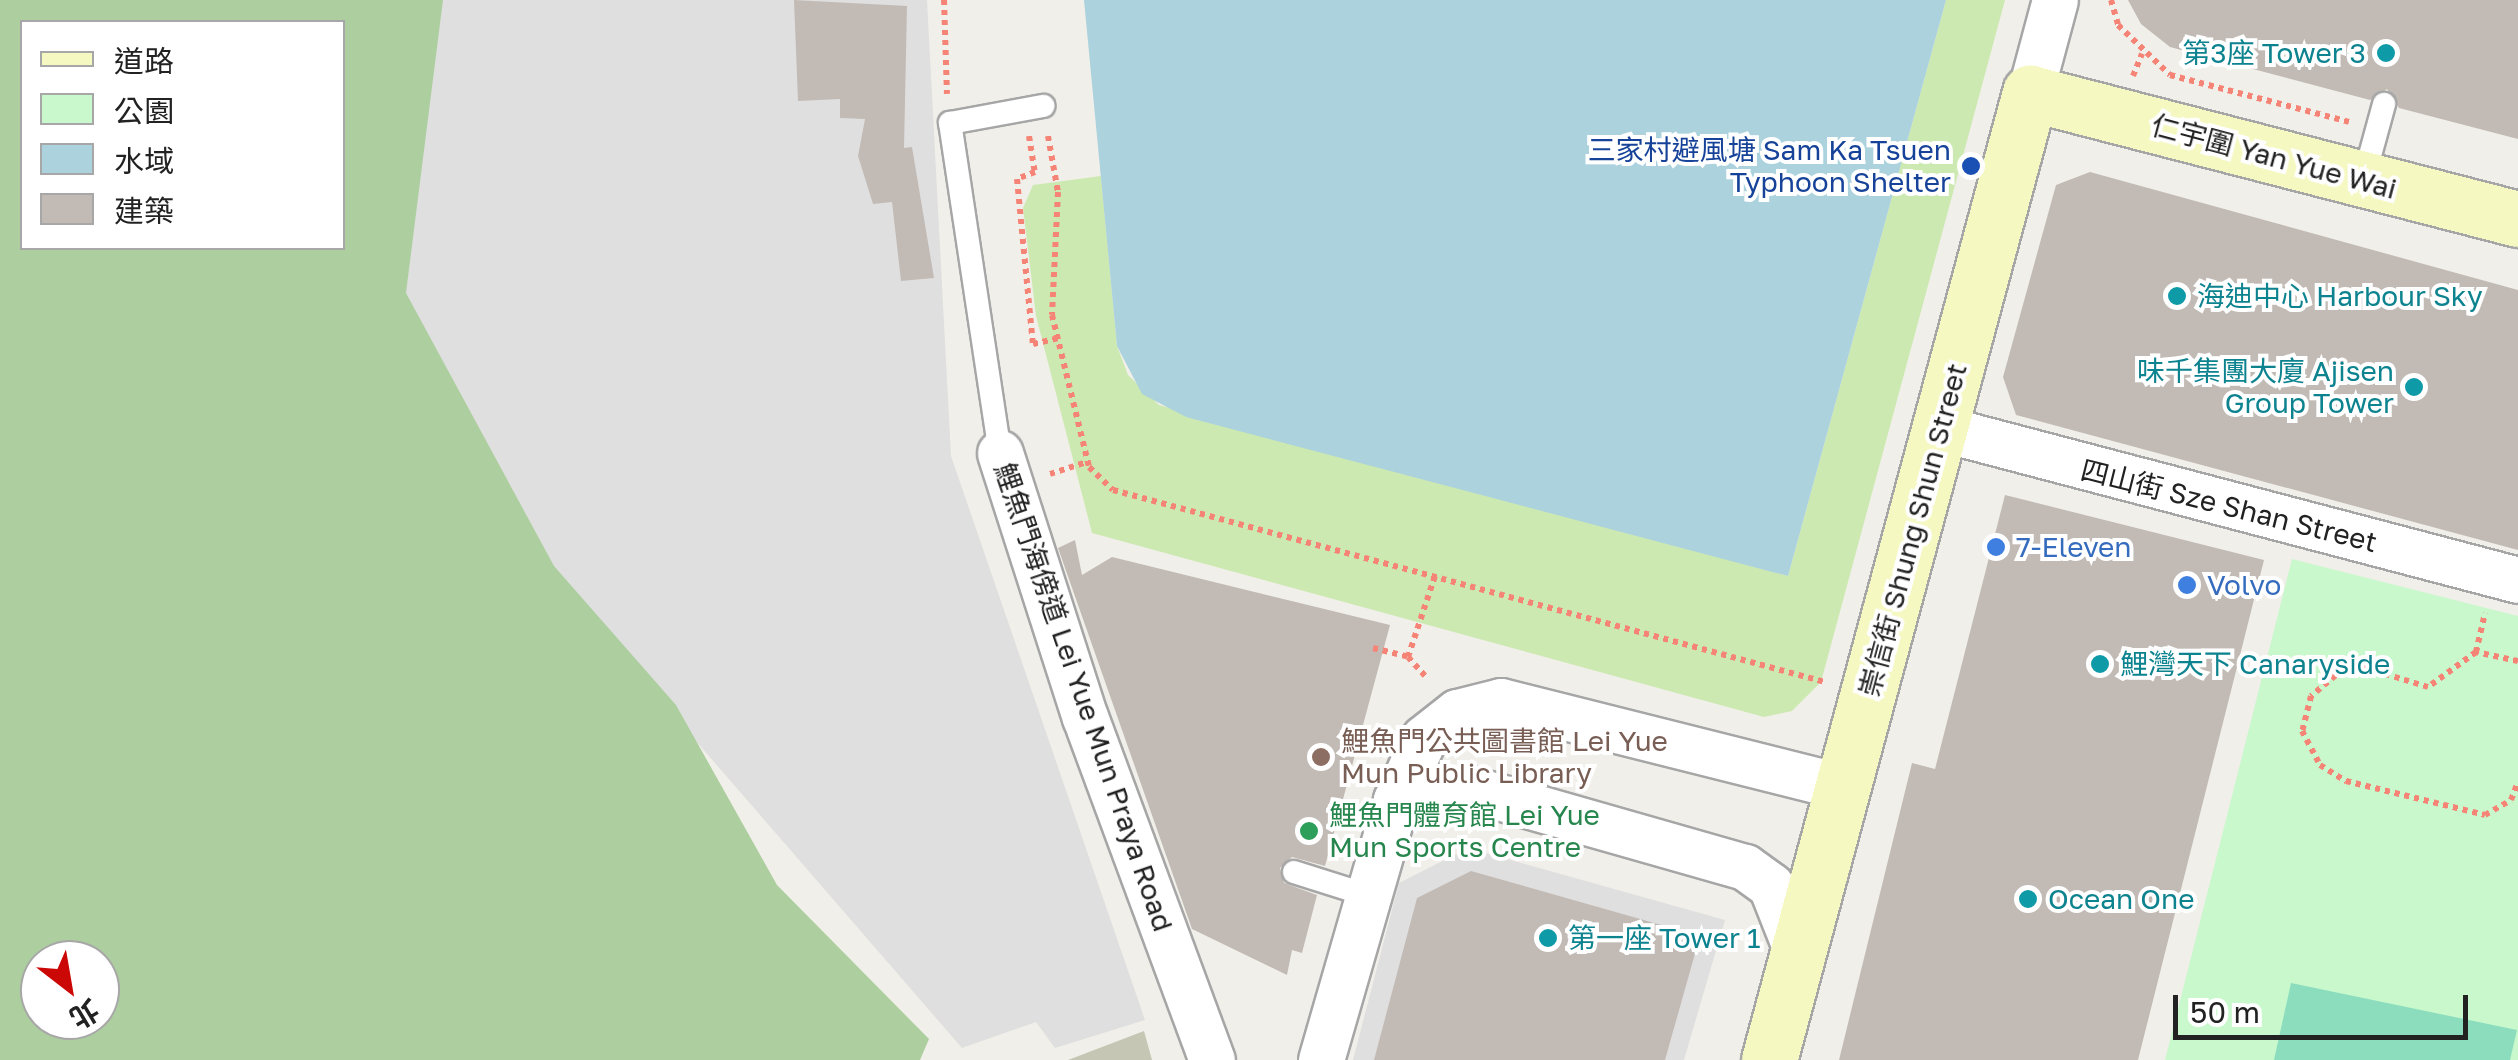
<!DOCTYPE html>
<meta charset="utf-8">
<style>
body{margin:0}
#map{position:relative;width:2518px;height:1060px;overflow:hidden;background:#f1efe9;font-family:"Golos Text","Noto Sans TC",sans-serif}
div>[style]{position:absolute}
.residential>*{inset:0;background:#e0dfdf}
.construction>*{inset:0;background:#c6c6b4}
.grass>*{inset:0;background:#cde9b2}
.forest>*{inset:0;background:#adcf9f}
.park>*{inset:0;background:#c9f8cd}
.pitch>*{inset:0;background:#8bddbd}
.water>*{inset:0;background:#abd2dd}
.building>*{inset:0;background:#c2bbb5}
.path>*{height:6px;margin-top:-3px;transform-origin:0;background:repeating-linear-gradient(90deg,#f58476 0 5px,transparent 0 10px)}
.roads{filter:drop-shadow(2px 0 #a6a6a6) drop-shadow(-2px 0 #a6a6a6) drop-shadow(0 2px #a6a6a6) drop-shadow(0 -2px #a6a6a6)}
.lane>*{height:22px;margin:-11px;padding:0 11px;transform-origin:11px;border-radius:11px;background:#fff}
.street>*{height:45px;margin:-22.5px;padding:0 22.5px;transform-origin:22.5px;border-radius:22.5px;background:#fff}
.secondary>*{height:55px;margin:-27.5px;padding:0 27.5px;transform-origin:27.5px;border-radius:27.5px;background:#f5f8c1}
.dots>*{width:28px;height:28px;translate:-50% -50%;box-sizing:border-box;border:5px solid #fff;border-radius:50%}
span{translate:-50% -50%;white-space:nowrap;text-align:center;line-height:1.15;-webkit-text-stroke:8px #fff;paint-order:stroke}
.culture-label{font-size:28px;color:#0d838f}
.right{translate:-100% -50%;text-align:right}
.left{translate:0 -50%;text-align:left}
.transit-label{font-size:28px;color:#164399}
.street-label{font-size:28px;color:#222}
.shop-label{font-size:28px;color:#366cbe}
.education-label{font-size:28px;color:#785e54}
.leisure-label{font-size:28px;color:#27864d}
.legend{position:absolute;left:20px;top:20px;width:325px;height:230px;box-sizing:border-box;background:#fff;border:2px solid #a7a7a7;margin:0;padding:12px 18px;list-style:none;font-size:30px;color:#222}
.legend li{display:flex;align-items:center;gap:20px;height:50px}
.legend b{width:50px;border:2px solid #a7a7a7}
.north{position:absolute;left:20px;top:940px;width:100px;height:100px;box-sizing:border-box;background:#fff;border:2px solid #a7a7a7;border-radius:50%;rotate:149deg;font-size:28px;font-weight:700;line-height:40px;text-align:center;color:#222}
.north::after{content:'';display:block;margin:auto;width:35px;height:45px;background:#cc0807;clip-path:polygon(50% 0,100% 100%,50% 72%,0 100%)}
.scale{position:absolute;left:2173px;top:995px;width:295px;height:45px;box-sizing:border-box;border:5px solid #222;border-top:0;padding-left:12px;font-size:30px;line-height:35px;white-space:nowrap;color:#222;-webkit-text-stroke:8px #fff;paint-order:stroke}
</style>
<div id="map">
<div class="residential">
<div style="clip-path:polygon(414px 0,927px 0,951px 456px,1145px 1020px,1055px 1048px,1036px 1022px,962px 1048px,369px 364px)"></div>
<div style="clip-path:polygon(1468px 848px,1725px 920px,1684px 1060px,1353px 1060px,1399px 883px)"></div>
</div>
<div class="construction">
<div style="clip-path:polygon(1144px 1031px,1152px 1060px,1068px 1060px)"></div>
</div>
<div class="grass">
<div style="clip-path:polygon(1946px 0,2005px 0,1821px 682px,1792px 711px,1764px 717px,1092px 533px,1036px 316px,1023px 208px,1033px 185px,1101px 176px,1117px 346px,1128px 375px,1159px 405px,1788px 576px)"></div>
</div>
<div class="forest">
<div style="clip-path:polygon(evenodd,0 0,443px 0,406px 293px,554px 566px,676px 705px,777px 885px,929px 1039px,920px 1060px,0 1060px,0 0,22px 22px,342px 22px,342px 248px,22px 248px,22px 22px,0 0,40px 960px,100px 960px,100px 1020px,40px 1020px,40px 960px)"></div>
</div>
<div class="park">
<div style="clip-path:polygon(2292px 559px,2518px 616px,2518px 1060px,2165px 1060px)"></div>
</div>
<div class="pitch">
<div style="clip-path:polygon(2291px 983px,2517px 1030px,2510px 1060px,2274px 1060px)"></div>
</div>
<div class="water">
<div style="clip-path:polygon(1084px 0,1946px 0,1788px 576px,1186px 417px,1142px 394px,1117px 346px)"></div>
</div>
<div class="building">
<div style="clip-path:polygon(794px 0,907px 6px,904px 148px,912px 147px,934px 278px,901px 281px,892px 202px,873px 204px,858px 156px,865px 119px,840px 118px,840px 99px,798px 101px)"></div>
<div style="clip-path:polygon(2128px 0,2518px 0,2518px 139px,2399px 108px,2387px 89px,2370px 100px,2170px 47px,2141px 24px)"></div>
<div style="clip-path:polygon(2090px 172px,2518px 290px,2518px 550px,2016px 415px,2003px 377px,2056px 185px)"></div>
<div style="clip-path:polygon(2005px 495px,2264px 560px,2138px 1060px,1839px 1060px,1912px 763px,1935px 769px)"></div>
<div style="clip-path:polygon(1075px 540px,1082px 575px,1112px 557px,1390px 625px,1325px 866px,1292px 857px,1280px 868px,1284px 883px,1317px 895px,1302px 953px,1292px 950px,1287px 975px,1192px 929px,1058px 548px)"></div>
<div style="clip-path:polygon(1471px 871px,1700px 936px,1665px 1060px,1374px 1060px,1417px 898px)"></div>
</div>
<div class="path">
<div style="left:944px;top:0;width:94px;rotate:88.2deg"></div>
<div style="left:2111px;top:0;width:26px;rotate:74deg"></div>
<div style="left:2118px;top:25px;width:72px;rotate:43.9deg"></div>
<div style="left:2170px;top:75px;width:185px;rotate:14.7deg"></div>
<div style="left:2133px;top:76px;width:24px;rotate:-68deg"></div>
<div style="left:1029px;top:136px;width:36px;rotate:81deg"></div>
<div style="left:1035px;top:172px;width:19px;rotate:159deg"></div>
<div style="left:1017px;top:179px;width:166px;rotate:84.5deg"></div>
<div style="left:1033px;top:344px;width:26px;rotate:-13deg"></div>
<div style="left:1048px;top:136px;width:57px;rotate:79.9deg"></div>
<div style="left:1058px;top:192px;width:123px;rotate:92.8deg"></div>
<div style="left:1052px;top:315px;width:156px;rotate:76.3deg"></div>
<div style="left:1089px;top:467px;width:33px;rotate:44deg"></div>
<div style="left:1113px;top:490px;width:737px;rotate:15.09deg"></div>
<div style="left:1050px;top:474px;width:39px;rotate:-18deg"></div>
<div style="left:1373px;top:648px;width:36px;rotate:14deg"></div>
<div style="left:1408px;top:657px;width:27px;rotate:48deg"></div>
<div style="left:2476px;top:652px;width:40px;rotate:-77deg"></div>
<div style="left:1408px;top:657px;width:89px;rotate:-71.6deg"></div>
<div style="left:2518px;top:661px;width:43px;rotate:-167.9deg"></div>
<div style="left:2476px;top:652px;width:59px;rotate:143.9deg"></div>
<div style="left:2428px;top:687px;width:65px;rotate:-163deg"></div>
<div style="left:2366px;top:668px;width:23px;rotate:178deg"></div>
<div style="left:2343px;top:669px;width:42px;rotate:139.8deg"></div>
<div style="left:2311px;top:696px;width:36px;rotate:104deg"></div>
<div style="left:2302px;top:731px;width:38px;rotate:62deg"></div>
<div style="left:2320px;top:765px;width:31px;rotate:32deg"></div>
<div style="left:2346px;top:781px;width:143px;rotate:13.7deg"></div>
<div style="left:2485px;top:815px;width:30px;rotate:-30deg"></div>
<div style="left:2511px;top:800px;width:19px;rotate:-69deg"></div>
</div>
<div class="roads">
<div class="lane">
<div style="left:2363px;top:181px;width:80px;rotate:-74.7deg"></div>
<div style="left:1000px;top:453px;width:334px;rotate:-98.6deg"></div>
<div style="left:950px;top:123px;width:95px;rotate:-10.4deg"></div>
<div style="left:1294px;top:872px;width:77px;rotate:17.5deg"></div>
</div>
<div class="street">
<div style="left:2030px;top:93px;width:96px;rotate:-75deg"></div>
<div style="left:1940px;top:428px;width:598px;rotate:14.73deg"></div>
<div style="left:1000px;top:453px;width:277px;rotate:72.2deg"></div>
<div style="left:1085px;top:717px;width:366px;rotate:69.7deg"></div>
<div style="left:1396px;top:800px;width:76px;rotate:-8.3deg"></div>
<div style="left:1471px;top:789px;width:285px;rotate:15.9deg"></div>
<div style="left:1745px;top:867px;width:32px;rotate:36deg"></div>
<div style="left:1771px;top:886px;width:66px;rotate:68.5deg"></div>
<div style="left:1321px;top:1060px;width:271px;rotate:-73.9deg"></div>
<div style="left:1396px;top:800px;width:68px;rotate:-65.7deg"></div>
<div style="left:1424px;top:738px;width:42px;rotate:-38.2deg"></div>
<div style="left:1457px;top:712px;width:45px;rotate:-14deg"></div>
<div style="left:1501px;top:701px;width:354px;rotate:14.1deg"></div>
</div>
<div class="secondary">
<div style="left:1769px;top:1060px;width:1002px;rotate:-74.9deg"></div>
<div style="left:2030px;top:93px;width:504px;rotate:14.48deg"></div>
</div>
</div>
<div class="dots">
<div style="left:2386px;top:53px;background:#0f9aa8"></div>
<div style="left:1971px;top:166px;background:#1a4fb4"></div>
<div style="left:2177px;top:296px;background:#0f9aa8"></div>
<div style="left:2414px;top:387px;background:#0f9aa8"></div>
<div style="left:1996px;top:547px;background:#3f7fe0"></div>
<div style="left:2187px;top:585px;background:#3f7fe0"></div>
<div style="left:2100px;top:664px;background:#0f9aa8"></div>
<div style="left:1321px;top:757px;background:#8d6e63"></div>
<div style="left:1309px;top:831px;background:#2e9e5b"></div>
<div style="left:2028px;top:899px;background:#0f9aa8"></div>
<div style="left:1548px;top:938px;background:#0f9aa8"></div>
</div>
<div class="culture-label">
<span class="right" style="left:2366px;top:53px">第3座 Tower 3</span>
<span class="left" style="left:2197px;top:296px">海迪中心 Harbour Sky</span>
<span class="right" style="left:2394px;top:387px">味千集團大廈 Ajisen<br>Group Tower</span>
<span class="left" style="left:2120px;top:664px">鯉灣天下 Canaryside</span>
<span class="left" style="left:2048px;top:899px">Ocean One</span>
<span class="left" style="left:1568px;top:938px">第一座 Tower 1</span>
</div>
<div class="transit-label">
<span class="right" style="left:1951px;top:166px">三家村避風塘 Sam Ka Tsuen<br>Typhoon Shelter</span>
</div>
<div class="street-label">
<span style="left:2274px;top:157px;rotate:15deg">仁宇圍 Yan Yue Wai</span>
<span style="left:2229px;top:506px;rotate:14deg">四山街 Sze Shan Street</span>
<span style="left:1913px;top:530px;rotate:-75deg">崇信街 Shung Shun Street</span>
<span style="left:1084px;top:697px;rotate:71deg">鯉魚門海傍道 Lei Yue Mun Praya Road</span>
</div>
<div class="shop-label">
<span class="left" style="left:2016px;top:547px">7-Eleven</span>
<span class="left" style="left:2207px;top:585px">Volvo</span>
</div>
<div class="education-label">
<span class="left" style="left:1341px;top:757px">鯉魚門公共圖書館 Lei Yue<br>Mun Public Library</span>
</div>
<div class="leisure-label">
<span class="left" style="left:1329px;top:831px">鯉魚門體育館 Lei Yue<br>Mun Sports Centre</span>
</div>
<ul class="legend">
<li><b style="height:12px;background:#f5f8c1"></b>道路</li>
<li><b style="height:28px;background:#c9f8cd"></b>公園</li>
<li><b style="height:28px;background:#abd2dd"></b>水域</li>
<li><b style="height:28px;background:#c2bbb5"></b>建築</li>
</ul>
<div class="north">北</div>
<div class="scale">50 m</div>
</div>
